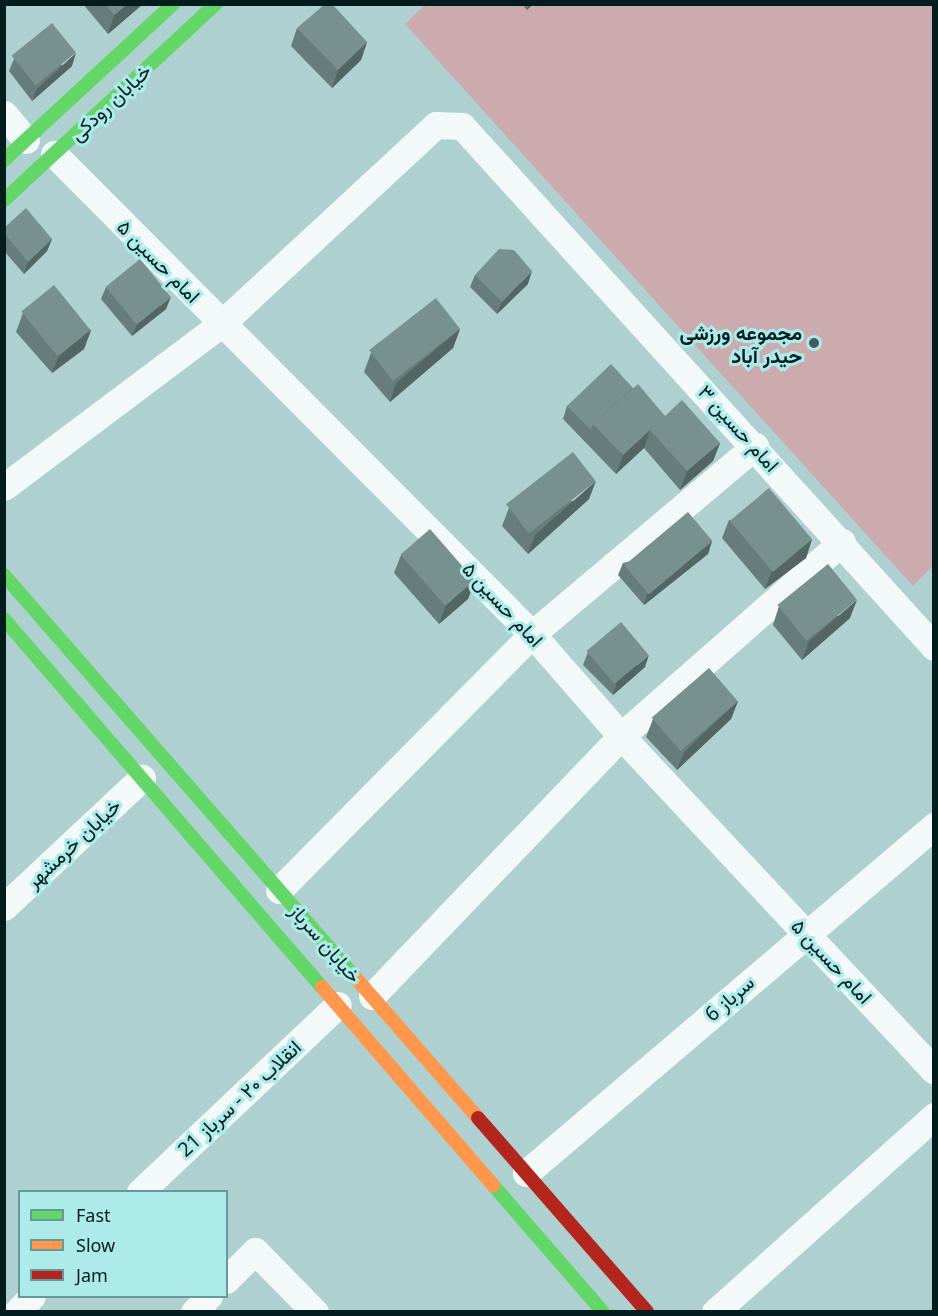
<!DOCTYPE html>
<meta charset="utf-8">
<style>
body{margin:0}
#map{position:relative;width:938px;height:1316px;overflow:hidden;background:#afd0d0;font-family:"Noto Sans",Vazirmatn,sans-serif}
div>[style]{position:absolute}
.green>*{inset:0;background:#cbabae}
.street>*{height:27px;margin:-13.5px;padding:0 13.5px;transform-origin:13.5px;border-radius:13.5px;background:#f3f8f8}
.fast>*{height:14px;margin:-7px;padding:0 7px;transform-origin:7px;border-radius:7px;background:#63d668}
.slow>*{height:14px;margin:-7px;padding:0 7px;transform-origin:7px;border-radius:7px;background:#ff974d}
.jam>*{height:14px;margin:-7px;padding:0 7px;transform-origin:7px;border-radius:7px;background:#b3261e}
.wall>*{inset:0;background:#667d7b}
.shaded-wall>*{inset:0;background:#536664}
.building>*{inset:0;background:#77918f;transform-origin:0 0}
.dots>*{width:16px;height:16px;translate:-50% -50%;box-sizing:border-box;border:3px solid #adebeb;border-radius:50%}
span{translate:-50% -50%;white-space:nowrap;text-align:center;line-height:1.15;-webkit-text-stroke:6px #adebeb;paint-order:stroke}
.street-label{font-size:20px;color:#031c1c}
.poi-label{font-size:20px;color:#031c1c;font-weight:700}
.right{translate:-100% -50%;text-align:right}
.frame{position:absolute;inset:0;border:6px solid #031c1c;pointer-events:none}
.legend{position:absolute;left:18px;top:1190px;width:210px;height:108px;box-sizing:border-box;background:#adebeb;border:2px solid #699898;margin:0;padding:8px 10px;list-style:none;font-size:18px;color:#031c1c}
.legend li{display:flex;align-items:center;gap:12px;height:30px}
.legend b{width:30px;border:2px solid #699898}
</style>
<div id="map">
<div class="green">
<div style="clip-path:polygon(426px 4px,933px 5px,934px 565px,913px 586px,405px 24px)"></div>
</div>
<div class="street">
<div style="left:4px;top:114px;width:34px;rotate:50deg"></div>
<div style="left:54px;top:154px;width:677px;rotate:45.12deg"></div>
<div style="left:532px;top:634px;width:135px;rotate:48.9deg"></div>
<div style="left:621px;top:736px;width:458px;rotate:46.9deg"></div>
<div style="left:4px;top:487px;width:271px;rotate:-36.9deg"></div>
<div style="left:221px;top:324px;width:293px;rotate:-42.8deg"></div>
<div style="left:436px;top:125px;width:26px;rotate:2deg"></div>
<div style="left:462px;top:126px;width:703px;rotate:47.82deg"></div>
<div style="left:279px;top:890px;width:360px;rotate:-45.3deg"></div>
<div style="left:532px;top:634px;width:292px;rotate:-40.1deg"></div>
<div style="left:4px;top:907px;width:189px;rotate:-43.1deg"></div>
<div style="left:372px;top:996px;width:360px;rotate:-46.2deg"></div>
<div style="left:621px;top:736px;width:294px;rotate:-41.3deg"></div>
<div style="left:526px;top:1173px;width:536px;rotate:-40.38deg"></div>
<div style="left:140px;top:1192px;width:272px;rotate:-43.4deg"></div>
<div style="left:226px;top:1280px;width:41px;rotate:-45deg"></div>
<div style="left:255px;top:1251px;width:86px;rotate:45.5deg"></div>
<div style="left:17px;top:1312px;width:22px;rotate:-47deg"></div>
<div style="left:194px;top:1312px;width:22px;rotate:-47deg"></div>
<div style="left:715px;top:1312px;width:294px;rotate:-41.8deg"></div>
</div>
<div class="fast">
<div style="left:4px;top:160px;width:230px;rotate:-42.7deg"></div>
<div style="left:4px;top:200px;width:289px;rotate:-42.8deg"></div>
<div style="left:4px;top:575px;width:532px;rotate:48.88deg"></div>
<div style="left:4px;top:619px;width:486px;rotate:49.2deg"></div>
<div style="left:493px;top:1185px;width:168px;rotate:49.1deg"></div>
</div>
<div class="slow">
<div style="left:354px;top:976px;width:189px;rotate:48.9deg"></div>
<div style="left:322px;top:987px;width:262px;rotate:49.2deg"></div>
</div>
<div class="jam">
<div style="left:478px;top:1118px;width:257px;rotate:48.9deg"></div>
</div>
<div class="wall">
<div style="clip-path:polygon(83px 4px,143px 4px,108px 34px)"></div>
<div style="clip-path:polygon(522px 4px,533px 4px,527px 10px)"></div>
<div style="clip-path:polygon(297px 28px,367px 42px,361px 60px,332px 88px,291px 46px)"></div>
<div style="clip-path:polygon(14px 59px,72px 66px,32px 101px,9px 71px)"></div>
<div style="clip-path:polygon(4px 228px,52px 239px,47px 251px,24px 274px,4px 251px)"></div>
<div style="clip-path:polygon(475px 275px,528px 284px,497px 314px,470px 287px)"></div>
<div style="clip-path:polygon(106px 287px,166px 309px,132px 336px,101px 299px)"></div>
<div style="clip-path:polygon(23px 313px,91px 330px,84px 349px,52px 373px,16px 332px)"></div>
<div style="clip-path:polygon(460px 329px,453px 348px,390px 402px,364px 372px,371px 353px)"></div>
<div style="clip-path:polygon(633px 388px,665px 416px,720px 443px,713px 461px,680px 490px,644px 448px,616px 474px,563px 419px,567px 406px)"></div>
<div style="clip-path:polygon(589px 499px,528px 554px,502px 526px,509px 508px)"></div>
<div style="clip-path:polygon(729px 520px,812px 539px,806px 558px,765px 589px,722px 538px)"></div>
<div style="clip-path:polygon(712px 541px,708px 554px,644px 605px,618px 575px,623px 563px)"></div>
<div style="clip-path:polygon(401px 555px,475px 580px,468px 599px,439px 624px,394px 573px)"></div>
<div style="clip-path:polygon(779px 606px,850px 618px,802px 660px,773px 625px)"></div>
<div style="clip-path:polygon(588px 652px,645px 667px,613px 695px,583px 665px)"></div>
<div style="clip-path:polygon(738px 701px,731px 719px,677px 770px,646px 737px,653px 719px)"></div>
</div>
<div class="shaded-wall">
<div style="clip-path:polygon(128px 4px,143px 4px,108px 34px,114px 15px)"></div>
<div style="clip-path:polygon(529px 4px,533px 4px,527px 10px)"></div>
<div style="clip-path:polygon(367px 42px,361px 60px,332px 88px,338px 70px)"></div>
<div style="clip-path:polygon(76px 53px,72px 66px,32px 101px,37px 89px)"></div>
<div style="clip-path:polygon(52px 239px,47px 251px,24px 274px,28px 262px)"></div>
<div style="clip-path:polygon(532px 271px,528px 284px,497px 314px,502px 302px)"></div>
<div style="clip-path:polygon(171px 297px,166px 309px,132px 336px,137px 324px)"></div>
<div style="clip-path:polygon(460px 329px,453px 348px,390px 402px,396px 383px)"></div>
<div style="clip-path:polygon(91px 330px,84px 349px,52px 373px,59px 355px)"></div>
<div style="clip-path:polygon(650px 430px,644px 448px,616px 474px,623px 455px)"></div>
<div style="clip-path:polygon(720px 443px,713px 461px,680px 490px,687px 471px)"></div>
<div style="clip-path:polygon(596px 481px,589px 499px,528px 554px,535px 535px)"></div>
<div style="clip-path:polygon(812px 539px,806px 558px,765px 589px,772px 571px)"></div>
<div style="clip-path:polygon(712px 541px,708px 554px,644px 605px,648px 592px)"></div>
<div style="clip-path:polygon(475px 580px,468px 599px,439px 624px,446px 605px)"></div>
<div style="clip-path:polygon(857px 600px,850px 618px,802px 660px,809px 641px)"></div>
<div style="clip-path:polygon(649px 655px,645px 667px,613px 695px,617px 682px)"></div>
<div style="clip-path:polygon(738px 701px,731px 719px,677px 770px,684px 752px)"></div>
</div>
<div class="building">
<div style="clip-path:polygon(105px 4px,128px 4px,114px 15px)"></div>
<div style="clip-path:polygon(325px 4px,332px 4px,367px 42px,338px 70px,297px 28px)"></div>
<div style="left:52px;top:23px;width:38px;height:52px;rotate:51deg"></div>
<div style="clip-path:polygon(26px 208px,52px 239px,28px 262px,4px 233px,4px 228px)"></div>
<div style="clip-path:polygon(499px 249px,514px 250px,532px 271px,502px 302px,475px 275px)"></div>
<div style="left:140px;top:259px;width:49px;height:44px;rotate:51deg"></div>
<div style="left:54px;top:285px;width:58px;height:42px;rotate:51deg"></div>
<div style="left:436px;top:298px;width:39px;height:85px;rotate:52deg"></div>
<div style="clip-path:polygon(611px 364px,633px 388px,593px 424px,591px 430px,567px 406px)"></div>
<div style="clip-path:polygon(638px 384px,665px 416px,682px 400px,720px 443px,687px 471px,650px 430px,623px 455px,593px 424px)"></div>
<div style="left:573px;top:452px;width:37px;height:85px;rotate:52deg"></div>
<div style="left:769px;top:488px;width:67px;height:51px;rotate:50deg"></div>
<div style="left:688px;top:512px;width:38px;height:83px;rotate:50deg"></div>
<div style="left:430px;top:529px;width:68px;height:39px;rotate:49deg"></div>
<div style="left:828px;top:564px;width:46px;height:65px;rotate:51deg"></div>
<div style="left:621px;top:622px;width:43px;height:45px;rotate:50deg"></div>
<div style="left:709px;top:668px;width:44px;height:76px;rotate:49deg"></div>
</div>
<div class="dots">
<div style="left:814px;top:343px;background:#3f5b5b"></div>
</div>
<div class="street-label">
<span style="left:110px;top:102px;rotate:-43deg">خیابان رودکی</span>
<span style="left:159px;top:261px;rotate:45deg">امام حسین ۵</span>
<span style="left:739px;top:428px;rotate:48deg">امام حسین ۳</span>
<span style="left:503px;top:604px;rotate:47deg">امام حسین ۵</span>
<span style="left:73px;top:843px;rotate:-43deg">خیابان خرمشهر</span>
<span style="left:326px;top:943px;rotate:49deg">خیابان سرباز</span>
<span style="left:832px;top:961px;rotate:47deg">امام حسین ۵</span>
<span style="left:729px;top:998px;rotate:-41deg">سرباز 6</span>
<span style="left:239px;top:1098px;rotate:-43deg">انقلاب ۲۰ - سرباز 21</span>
</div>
<div class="poi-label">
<span class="right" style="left:802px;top:344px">مجموعه ورزشی<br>حیدر آباد</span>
</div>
<div class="frame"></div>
<ul class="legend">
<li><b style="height:8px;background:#63d668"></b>Fast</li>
<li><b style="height:8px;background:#ff974d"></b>Slow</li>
<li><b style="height:8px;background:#b3261e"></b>Jam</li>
</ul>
</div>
